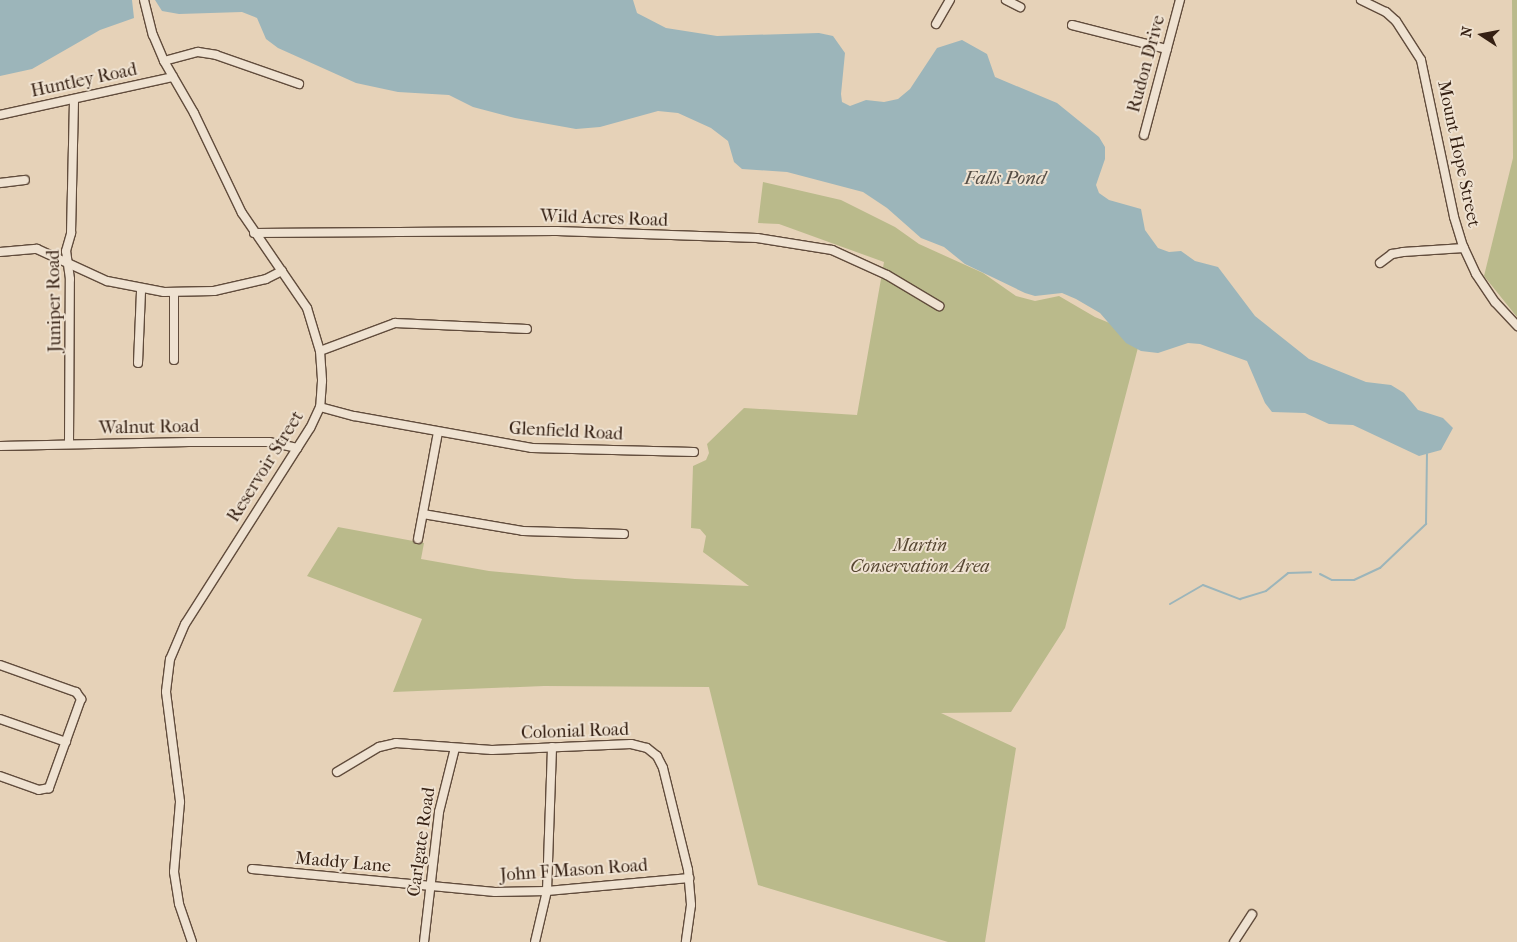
<!DOCTYPE html>
<style>
body{margin:0}
#map{position:relative;width:1517px;height:942px;overflow:hidden;background:#e6d2b8;font-family:"IM FELL French Canon",serif}
div>[style]{position:absolute}
.green>*{inset:0;background:#baba8b}
.water>*{inset:0;background:#9cb5ba}
.stream>*{height:2px;margin:-1px;padding:0 1px;transform-origin:1px;border-radius:1px;background:#9cb5ba}
.roads{filter:drop-shadow(1px 0 #614c3c) drop-shadow(-1px 0 #614c3c) drop-shadow(0 1px #614c3c) drop-shadow(0 -1px #614c3c)}
.minor>*{height:8px;margin:-4px;padding:0 4px;transform-origin:4px;border-radius:4px;background:#efe2d1}
span{translate:-50% -50%;white-space:nowrap;text-align:center;line-height:1.15;-webkit-text-stroke:4px #efe2d1;paint-order:stroke}
.street-label{font-size:18px;color:#352013}
.park-label{font-size:18px;color:#564631;font-style:italic}
.water-label{font-size:19px;color:#544d45;font-style:italic}
.north{position:absolute;left:1457px;top:10px;width:50px;height:50px;-webkit-text-stroke:4px #efe2d1;paint-order:stroke;rotate:281deg;font-size:14px;font-weight:700;line-height:20px;text-align:center;color:#352013}
.north::after{content:'';display:block;margin:auto;width:18px;height:22px;background:#352013;clip-path:polygon(50% 0,100% 100%,50% 72%,0 100%)}
</style>
<div id="map">
<div class="green">
<div style="clip-path:polygon(1512px 0,1517px 0,1517px 317px,1484px 276px,1513px 158px)"></div>
<div style="clip-path:polygon(763px 182px,841px 200px,895px 227px,919px 244px,983px 273px,1016px 296px,1035px 301px,1059px 296px,1095px 317px,1141px 336px,1065px 628px,1011px 712px,941px 713px,1016px 748px,985px 942px,948px 942px,758px 885px,709px 687px,544px 686px,393px 692px,422px 619px,307px 576px,338px 527px,424px 543px,421px 559px,489px 571px,575px 579px,749px 586px,703px 552px,706px 536px,700px 529px,691px 528px,693px 466px,706px 460px,709px 453px,707px 444px,744px 408px,857px 415px,884px 262px,779px 224px,758px 223px)"></div>
</div>
<div class="water">
<div style="clip-path:polygon(0 0,132px 0,134px 18px,100px 30px,32px 69px,0 76px)"></div>
<div style="clip-path:polygon(155px 0,633px 0,637px 13px,666px 28px,717px 36px,819px 33px,833px 36px,845px 53px,841px 94px,842px 102px,850px 106px,866px 100px,884px 102px,898px 99px,910px 89px,937px 48px,962px 40px,987px 54px,995px 77px,1057px 103px,1099px 137px,1105px 147px,1105px 159px,1096px 185px,1099px 193px,1109px 200px,1141px 209px,1145px 230px,1158px 248px,1169px 252px,1181px 251px,1195px 261px,1218px 267px,1255px 316px,1309px 359px,1366px 382px,1391px 385px,1404px 393px,1418px 410px,1443px 418px,1453px 428px,1441px 450px,1419px 456px,1353px 425px,1329px 424px,1305px 413px,1272px 412px,1265px 403px,1247px 361px,1200px 344px,1188px 343px,1158px 353px,1141px 351px,1126px 343px,1100px 313px,1076px 299px,1062px 293px,1035px 296px,1025px 293px,965px 264px,944px 247px,921px 238px,887px 208px,863px 192px,787px 172px,742px 169px,734px 162px,728px 141px,711px 128px,678px 113px,658px 111px,600px 127px,576px 129px,515px 118px,473px 107px,449px 95px,398px 92px,356px 83px,278px 48px,266px 39px,257px 18px,242px 12px,179px 14px,162px 11px)"></div>
</div>
<div class="stream">
<div style="left:1320px;top:574px;width:13px;rotate:27deg"></div>
<div style="left:1332px;top:580px;width:22px"></div>
<div style="left:1354px;top:580px;width:29px;rotate:-25deg"></div>
<div style="left:1380px;top:568px;width:64px;rotate:-43.7deg"></div>
<div style="left:1426px;top:524px;width:70px;rotate:-89.2deg"></div>
<div style="left:1170px;top:604px;width:38px;rotate:-30deg"></div>
<div style="left:1203px;top:585px;width:40px;rotate:21deg"></div>
<div style="left:1240px;top:599px;width:27px;rotate:-17deg"></div>
<div style="left:1266px;top:591px;width:28px;rotate:-39deg"></div>
<div style="left:1288px;top:573px;width:23px;rotate:-2deg"></div>
</div>
<div class="roads">
<div class="minor">
<div style="left:144px;top:0;width:36px;rotate:76deg"></div>
<div style="left:153px;top:35px;width:28px;rotate:67deg"></div>
<div style="left:164px;top:61px;width:60px;rotate:60deg"></div>
<div style="left:194px;top:113px;width:111px;rotate:64.4deg"></div>
<div style="left:242px;top:213px;width:115px;rotate:55.6deg"></div>
<div style="left:307px;top:308px;width:45px;rotate:73.2deg"></div>
<div style="left:320px;top:351px;width:30px;rotate:86deg"></div>
<div style="left:322px;top:381px;width:26px;rotate:94deg"></div>
<div style="left:320px;top:407px;width:23px;rotate:115deg"></div>
<div style="left:310px;top:428px;width:232px;rotate:122.5deg"></div>
<div style="left:185px;top:624px;width:38px;rotate:113deg"></div>
<div style="left:170px;top:659px;width:33px;rotate:97deg"></div>
<div style="left:166px;top:692px;width:111px;rotate:82.7deg"></div>
<div style="left:180px;top:802px;width:70px;rotate:94.9deg"></div>
<div style="left:174px;top:872px;width:32px;rotate:81deg"></div>
<div style="left:179px;top:904px;width:40px;rotate:71.1deg"></div>
<div style="left:1006px;top:0;width:16px;rotate:27deg"></div>
<div style="left:1361px;top:0;width:28px;rotate:26deg"></div>
<div style="left:1386px;top:12px;width:13px;rotate:42deg"></div>
<div style="left:1396px;top:21px;width:46px;rotate:57.3deg"></div>
<div style="left:1421px;top:60px;width:160px;rotate:78.1deg"></div>
<div style="left:1454px;top:217px;width:30px;rotate:73deg"></div>
<div style="left:1463px;top:246px;width:31px;rotate:65deg"></div>
<div style="left:1476px;top:274px;width:34px;rotate:56deg"></div>
<div style="left:1495px;top:302px;width:33px;rotate:47deg"></div>
<div style="left:936px;top:24px;width:28px;rotate:-60deg"></div>
<div style="left:1072px;top:25px;width:98px;rotate:14.2deg"></div>
<div style="left:164px;top:61px;width:35px;rotate:-15deg"></div>
<div style="left:198px;top:52px;width:18px;rotate:9deg"></div>
<div style="left:216px;top:55px;width:88px;rotate:19.3deg"></div>
<div style="left:0;top:115px;width:177px;rotate:-12.4deg"></div>
<div style="left:1144px;top:135px;width:140px;rotate:-75.1deg"></div>
<div style="left:0;top:183px;width:25px;rotate:-7deg"></div>
<div style="left:254px;top:233px;width:303px;rotate:-0.4deg"></div>
<div style="left:557px;top:231px;width:200px;rotate:2deg"></div>
<div style="left:757px;top:238px;width:76px;rotate:9.1deg"></div>
<div style="left:832px;top:250px;width:60px;rotate:24.4deg"></div>
<div style="left:887px;top:275px;width:61px;rotate:30.8deg"></div>
<div style="left:0;top:252px;width:37px;rotate:-5deg"></div>
<div style="left:37px;top:249px;width:77px;rotate:24.6deg"></div>
<div style="left:107px;top:281px;width:58px;rotate:10.9deg"></div>
<div style="left:164px;top:292px;width:50px;rotate:-1.1deg"></div>
<div style="left:214px;top:291px;width:53px;rotate:-13deg"></div>
<div style="left:266px;top:279px;width:18px;rotate:-27deg"></div>
<div style="left:1380px;top:263px;width:15px;rotate:-37deg"></div>
<div style="left:1392px;top:254px;width:11px;rotate:-10deg"></div>
<div style="left:1403px;top:252px;width:61px;rotate:-3.8deg"></div>
<div style="left:320px;top:351px;width:80px;rotate:-20.5deg"></div>
<div style="left:395px;top:323px;width:132px;rotate:2.6deg"></div>
<div style="left:174px;top:360px;width:67px;rotate:-90deg"></div>
<div style="left:138px;top:363px;width:73px;rotate:-87.6deg"></div>
<div style="left:320px;top:407px;width:35px;rotate:15deg"></div>
<div style="left:354px;top:416px;width:181px;rotate:10.2deg"></div>
<div style="left:532px;top:448px;width:162px;rotate:1.4deg"></div>
<div style="left:69px;top:444px;width:165px;rotate:-89.7deg"></div>
<div style="left:70px;top:279px;width:28px;rotate:-98deg"></div>
<div style="left:66px;top:251px;width:19px;rotate:-74deg"></div>
<div style="left:71px;top:233px;width:134px;rotate:-88.7deg"></div>
<div style="left:0;top:446px;width:189px;rotate:-1.2deg"></div>
<div style="left:189px;top:442px;width:80px"></div>
<div style="left:269px;top:442px;width:29px;rotate:12deg"></div>
<div style="left:423px;top:514px;width:101px;rotate:9.6deg"></div>
<div style="left:523px;top:531px;width:101px;rotate:1.7deg"></div>
<div style="left:418px;top:539px;width:109px;rotate:-79.4deg"></div>
<div style="left:0;top:665px;width:81px;rotate:19.6deg"></div>
<div style="left:76px;top:692px;width:9px;rotate:54deg"></div>
<div style="left:81px;top:699px;width:95px;rotate:109.8deg"></div>
<div style="left:49px;top:788px;width:10px;rotate:169deg"></div>
<div style="left:39px;top:790px;width:41px;rotate:-160.3deg"></div>
<div style="left:0;top:719px;width:70px;rotate:19.2deg"></div>
<div style="left:337px;top:772px;width:49px;rotate:-30.8deg"></div>
<div style="left:379px;top:747px;width:17px;rotate:-13deg"></div>
<div style="left:396px;top:743px;width:96px;rotate:4.2deg"></div>
<div style="left:492px;top:750px;width:139px;rotate:-2.5deg"></div>
<div style="left:631px;top:744px;width:16px;rotate:14deg"></div>
<div style="left:647px;top:748px;width:13px;rotate:39deg"></div>
<div style="left:657px;top:756px;width:13px;rotate:63deg"></div>
<div style="left:663px;top:768px;width:105px;rotate:76.2deg"></div>
<div style="left:688px;top:870px;width:35px;rotate:85deg"></div>
<div style="left:691px;top:905px;width:37px;rotate:98deg"></div>
<div style="left:252px;top:869px;width:244px;rotate:5.4deg"></div>
<div style="left:495px;top:892px;width:52px;rotate:-1.1deg"></div>
<div style="left:547px;top:891px;width:143px;rotate:-5.2deg"></div>
<div style="left:424px;top:942px;width:131px;rotate:-83.4deg"></div>
<div style="left:439px;top:812px;width:66px;rotate:-76deg"></div>
<div style="left:535px;top:942px;width:52px;rotate:-76.8deg"></div>
<div style="left:547px;top:891px;width:144px;rotate:-88deg"></div>
<div style="left:1234px;top:942px;width:33px;rotate:-57deg"></div>
</div>
</div>
<div class="street-label">
<span style="left:1147px;top:64px;rotate:-75deg">Rudon Drive</span>
<span style="left:84px;top:81px;rotate:-12deg">Huntley Road</span>
<span style="left:1458px;top:154px;rotate:78deg">Mount Hope Street</span>
<span style="left:604px;top:219px;rotate:2deg">Wild Acres Road</span>
<span style="left:55px;top:301px;rotate:-91deg">Juniper Road</span>
<span style="left:149px;top:428px;rotate:-1deg">Walnut Road</span>
<span style="left:566px;top:432px;rotate:3deg">Glenfield Road</span>
<span style="left:266px;top:467px;rotate:-58deg">Reservoir Street</span>
<span style="left:575px;top:732px;rotate:-2deg">Colonial Road</span>
<span style="left:422px;top:842px;rotate:-82deg">Carlgate Road</span>
<span style="left:343px;top:863px;rotate:5deg">Maddy Lane</span>
<span style="left:574px;top:871px;rotate:-4deg">John F Mason Road</span>
</div>
<div class="park-label">
<span style="left:920px;top:557px">Martin<br>Conservation Area</span>
</div>
<div class="water-label">
<span style="left:1005px;top:179px">Falls Pond</span>
</div>
<div class="north">N</div>
</div>
